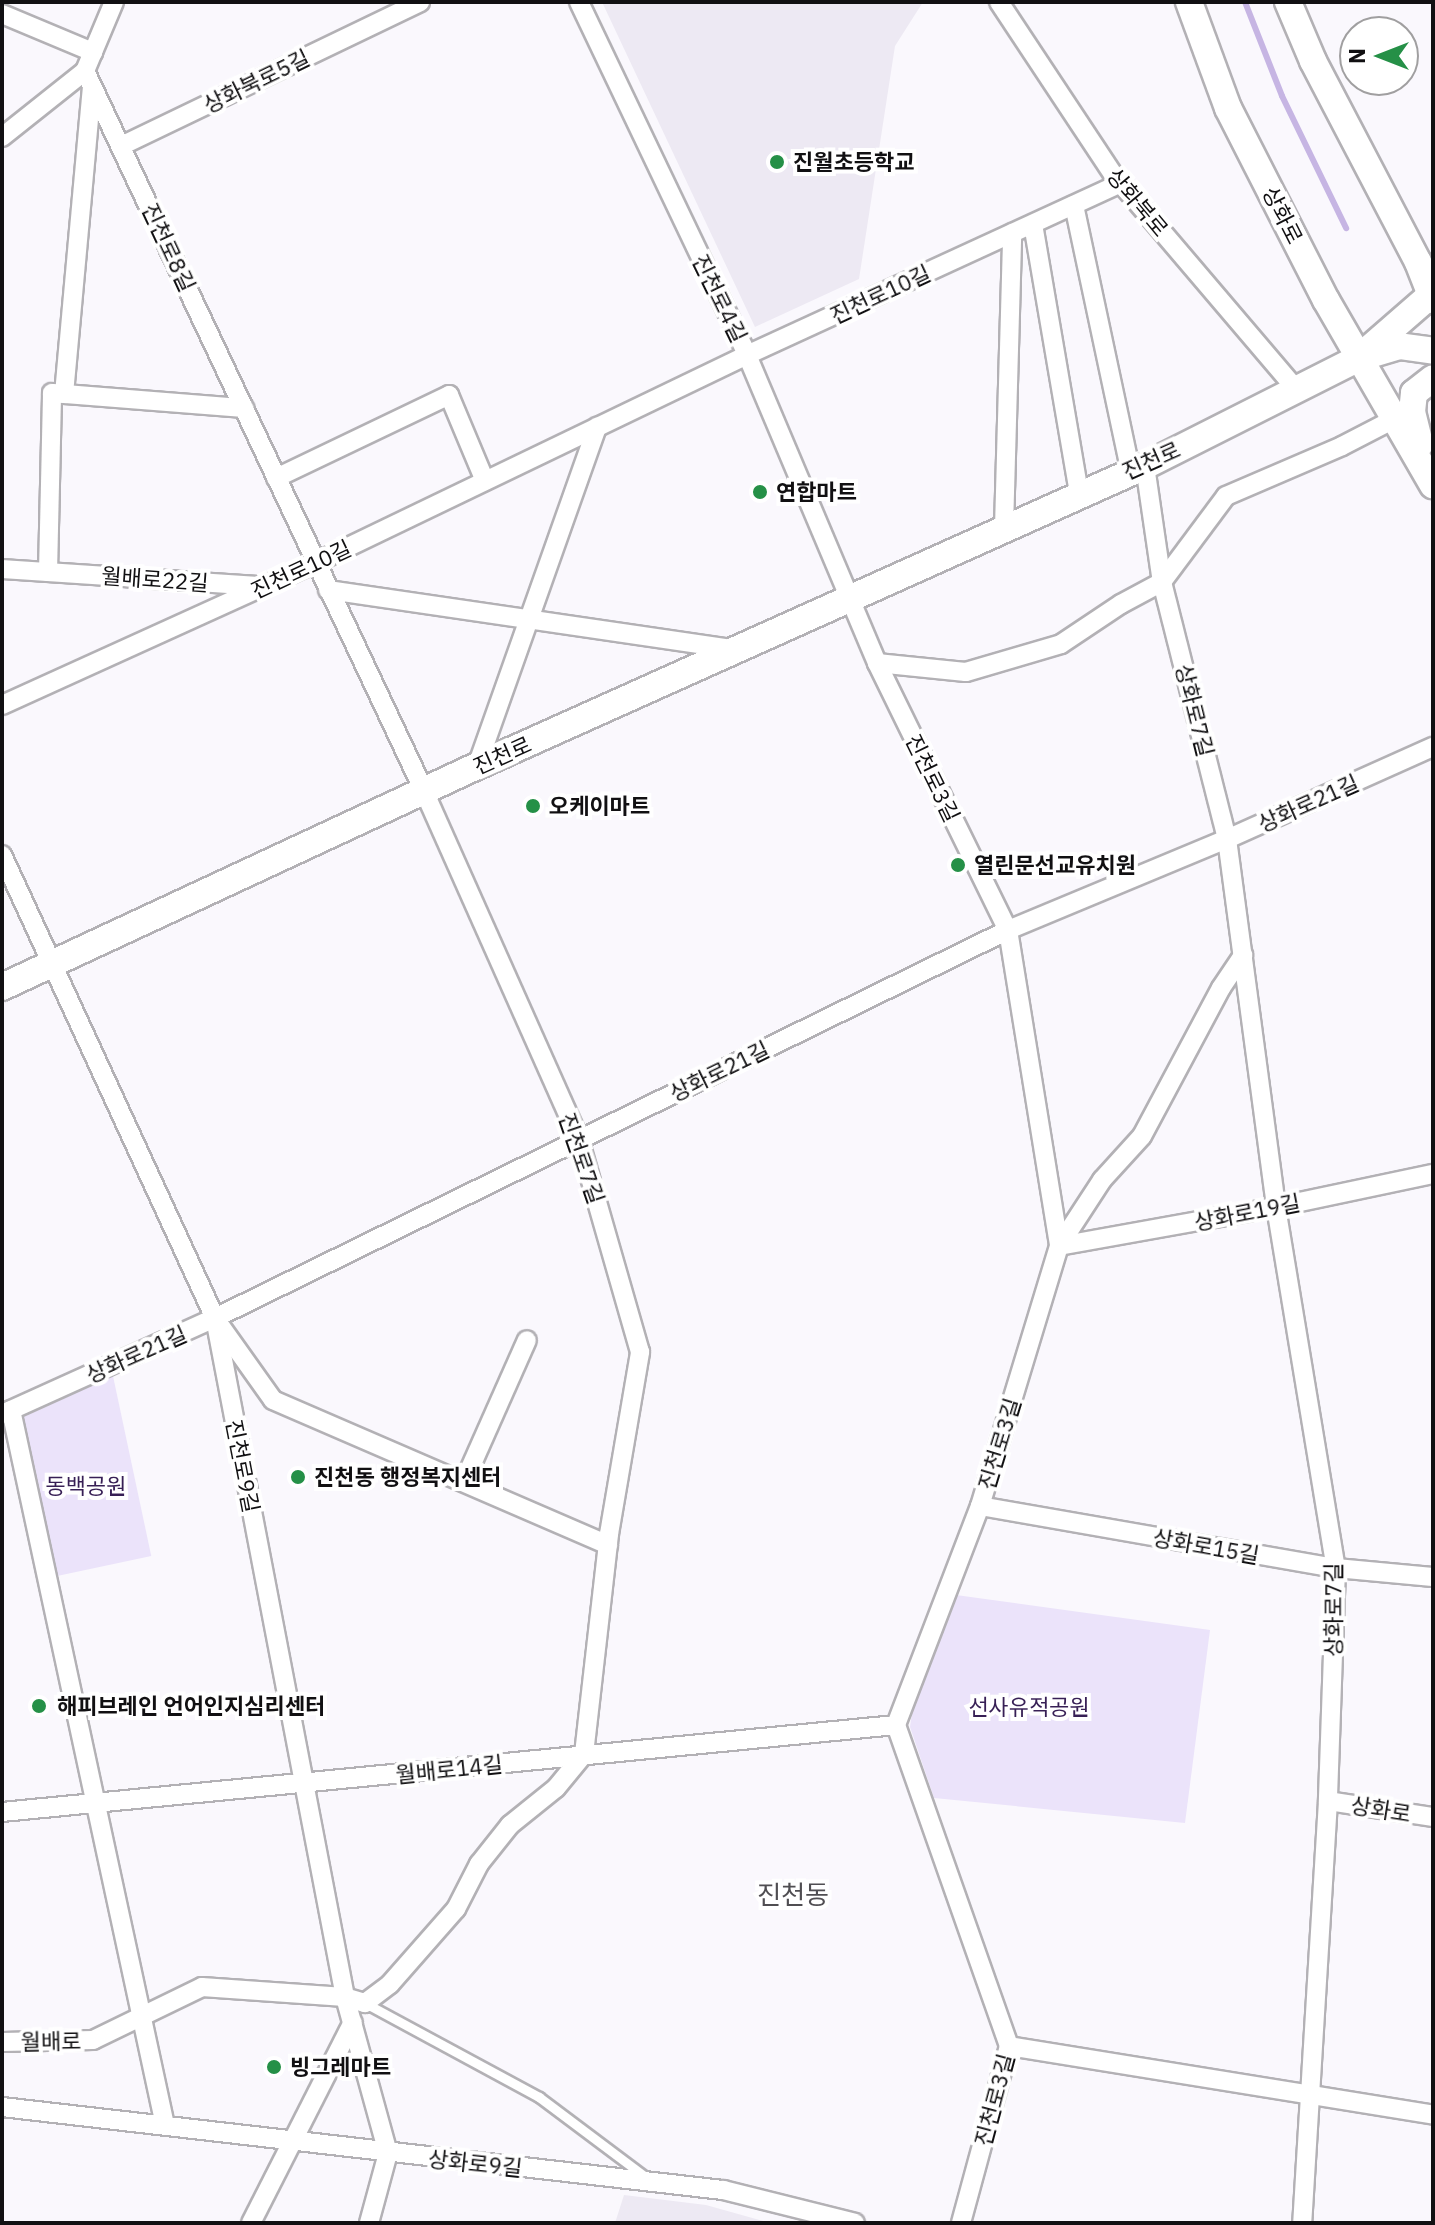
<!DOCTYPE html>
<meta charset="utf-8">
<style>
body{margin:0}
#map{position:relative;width:1435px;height:2225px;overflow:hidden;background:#faf8fd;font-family:"IBM Plex Sans","Noto Sans KR",sans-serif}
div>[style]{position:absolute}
.built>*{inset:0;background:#ede9f3}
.green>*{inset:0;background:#ebe3fa;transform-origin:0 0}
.stream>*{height:6px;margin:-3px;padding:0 3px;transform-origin:3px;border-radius:3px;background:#c6b5e3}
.roads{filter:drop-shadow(2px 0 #b3b1b5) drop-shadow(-2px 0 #b3b1b5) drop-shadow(0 2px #b3b1b5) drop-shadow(0 -2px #b3b1b5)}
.lane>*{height:9px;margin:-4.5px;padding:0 4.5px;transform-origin:4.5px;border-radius:4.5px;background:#fff}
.street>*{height:18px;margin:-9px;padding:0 9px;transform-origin:9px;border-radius:9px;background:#fff}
.secondary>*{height:26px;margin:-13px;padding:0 13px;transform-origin:13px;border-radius:13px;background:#fff}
.dots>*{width:22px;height:22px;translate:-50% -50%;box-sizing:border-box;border:4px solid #fff;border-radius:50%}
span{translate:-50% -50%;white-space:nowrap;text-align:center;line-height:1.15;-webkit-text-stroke:8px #fff;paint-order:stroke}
.street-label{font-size:22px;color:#111012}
.poi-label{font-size:22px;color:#111012;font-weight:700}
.left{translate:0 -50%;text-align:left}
.park-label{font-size:22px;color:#371f55}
.quarter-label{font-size:26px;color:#504e52}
.frame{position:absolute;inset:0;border:4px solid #111012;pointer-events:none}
.north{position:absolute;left:1339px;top:16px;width:80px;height:80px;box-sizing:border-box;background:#fff;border:2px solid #a09fa0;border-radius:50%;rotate:270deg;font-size:22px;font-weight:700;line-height:32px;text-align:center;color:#111012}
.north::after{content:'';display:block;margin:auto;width:28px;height:36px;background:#259047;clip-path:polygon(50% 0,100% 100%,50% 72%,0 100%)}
</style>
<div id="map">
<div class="built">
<div style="clip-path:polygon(602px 2px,923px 2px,895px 46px,859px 279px,755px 327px)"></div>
<div style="clip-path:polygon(624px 2195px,706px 2205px,770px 2223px,615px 2223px)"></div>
</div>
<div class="green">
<div style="left:113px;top:1376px;width:184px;height:101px;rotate:78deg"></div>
<div style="clip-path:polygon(956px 1595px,1210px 1630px,1185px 1823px,934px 1798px,910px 1727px,912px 1712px)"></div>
</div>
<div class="stream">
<div style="left:1245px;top:2px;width:101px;rotate:68.5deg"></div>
<div style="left:1282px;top:96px;width:147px;rotate:64.1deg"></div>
</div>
<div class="roads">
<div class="lane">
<div style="left:365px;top:2003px;width:198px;rotate:28.4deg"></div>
<div style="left:539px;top:2097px;width:135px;rotate:36.9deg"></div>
</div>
<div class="street">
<div style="left:579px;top:2px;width:391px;rotate:64.5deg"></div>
<div style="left:747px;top:355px;width:334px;rotate:67.1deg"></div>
<div style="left:877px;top:663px;width:297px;rotate:63.9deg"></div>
<div style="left:1008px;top:930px;width:320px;rotate:80.8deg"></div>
<div style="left:1059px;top:1246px;width:272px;rotate:106.9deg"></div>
<div style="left:980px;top:1506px;width:235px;rotate:111deg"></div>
<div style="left:896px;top:1725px;width:340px;rotate:70.6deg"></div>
<div style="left:1009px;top:2046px;width:183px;rotate:105.2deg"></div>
<div style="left:999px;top:2px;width:206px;rotate:56.5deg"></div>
<div style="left:1113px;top:174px;width:281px;rotate:49.6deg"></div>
<div style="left:2px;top:14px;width:99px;rotate:22.7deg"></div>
<div style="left:2px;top:137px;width:106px;rotate:-38.5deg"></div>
<div style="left:85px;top:71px;width:75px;rotate:-67.2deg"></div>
<div style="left:121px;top:146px;width:332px;rotate:-25.7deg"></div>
<div style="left:1074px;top:205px;width:270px;rotate:78deg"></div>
<div style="left:1033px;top:224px;width:274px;rotate:80.3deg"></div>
<div style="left:64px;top:394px;width:308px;rotate:-84.8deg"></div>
<div style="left:1145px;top:466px;width:117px;rotate:81.7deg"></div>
<div style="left:1162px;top:582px;width:265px;rotate:75.8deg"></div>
<div style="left:1227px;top:839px;width:371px;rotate:82.4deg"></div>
<div style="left:1276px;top:1207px;width:366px;rotate:80.6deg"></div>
<div style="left:1336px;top:1568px;width:233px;rotate:92deg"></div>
<div style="left:1328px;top:1801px;width:423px;rotate:93.5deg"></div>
<div style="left:276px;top:478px;width:192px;rotate:-25.6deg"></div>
<div style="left:449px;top:395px;width:93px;rotate:67.3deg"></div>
<div style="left:1004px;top:528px;width:295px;rotate:-88.4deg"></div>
<div style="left:2px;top:569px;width:259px;rotate:3.8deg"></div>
<div style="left:48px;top:572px;width:179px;rotate:-88.7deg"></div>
<div style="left:52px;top:393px;width:193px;rotate:4.5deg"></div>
<div style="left:328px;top:590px;width:409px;rotate:8.3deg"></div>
<div style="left:877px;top:663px;width:89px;rotate:5.8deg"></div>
<div style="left:966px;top:672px;width:99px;rotate:-16.4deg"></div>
<div style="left:1061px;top:644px;width:72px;rotate:-33.7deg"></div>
<div style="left:1121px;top:604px;width:47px;rotate:-28.2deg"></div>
<div style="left:1162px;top:582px;width:107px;rotate:-53.3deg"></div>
<div style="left:1226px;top:496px;width:126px;rotate:-23.3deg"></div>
<div style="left:1342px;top:446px;width:61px;rotate:-27.4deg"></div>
<div style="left:2px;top:705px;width:344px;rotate:-24.4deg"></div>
<div style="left:315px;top:563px;width:479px;rotate:-25.7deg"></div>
<div style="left:747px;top:355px;width:412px;rotate:-24.7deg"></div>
<div style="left:477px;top:766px;width:360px;rotate:-70.5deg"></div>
<div style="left:2px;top:855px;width:510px;rotate:65.3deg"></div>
<div style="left:215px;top:1318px;width:691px;rotate:79.16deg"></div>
<div style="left:345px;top:1997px;width:162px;rotate:74.6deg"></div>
<div style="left:388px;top:2153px;width:73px;rotate:105.2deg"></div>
<div style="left:1059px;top:1246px;width:220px;rotate:-10.2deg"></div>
<div style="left:1276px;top:1207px;width:160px;rotate:-11.9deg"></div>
<div style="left:1059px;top:1246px;width:79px;rotate:-56.9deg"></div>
<div style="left:1102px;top:1180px;width:59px;rotate:-47.7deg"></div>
<div style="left:1142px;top:1136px;width:168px;rotate:-61.9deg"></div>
<div style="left:1221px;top:988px;width:40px;rotate:-56deg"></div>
<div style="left:219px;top:1324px;width:93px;rotate:54.6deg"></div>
<div style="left:273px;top:1400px;width:365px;rotate:23.4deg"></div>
<div style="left:11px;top:1410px;width:731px;rotate:77.85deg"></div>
<div style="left:2px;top:1414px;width:234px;rotate:-24.3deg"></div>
<div style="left:215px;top:1318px;width:883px;rotate:-26.07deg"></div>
<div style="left:1008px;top:930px;width:237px;rotate:-22.6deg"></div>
<div style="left:1227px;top:839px;width:226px;rotate:-24.1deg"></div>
<div style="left:464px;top:1482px;width:155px;rotate:-66.1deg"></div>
<div style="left:980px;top:1506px;width:361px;rotate:9.9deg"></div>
<div style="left:1336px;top:1568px;width:97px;rotate:5.3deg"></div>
<div style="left:1328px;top:1801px;width:106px;rotate:8.7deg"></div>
<div style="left:2px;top:1812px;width:898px;rotate:-5.56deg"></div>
<div style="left:2px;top:2042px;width:91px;rotate:-1.3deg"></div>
<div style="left:93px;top:2040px;width:121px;rotate:-25.9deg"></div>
<div style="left:202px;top:1987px;width:143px;rotate:4deg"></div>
<div style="left:345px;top:1997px;width:21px;rotate:17deg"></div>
<div style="left:365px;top:2003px;width:31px;rotate:-37deg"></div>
<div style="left:390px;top:1984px;width:100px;rotate:-48.7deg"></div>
<div style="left:456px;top:1909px;width:51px;rotate:-62.9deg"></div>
<div style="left:479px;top:1864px;width:50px;rotate:-51.5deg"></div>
<div style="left:510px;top:1825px;width:59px;rotate:-38.8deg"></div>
<div style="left:556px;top:1788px;width:44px;rotate:-50.5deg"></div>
<div style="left:584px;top:1754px;width:221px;rotate:-83.5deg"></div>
<div style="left:609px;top:1534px;width:185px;rotate:-80.3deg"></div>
<div style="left:640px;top:1352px;width:222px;rotate:-106deg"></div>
<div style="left:579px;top:1139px;width:379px;rotate:-114deg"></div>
<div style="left:425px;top:793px;width:798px;rotate:-115.22deg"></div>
<div style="left:1009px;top:2046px;width:430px;rotate:9.2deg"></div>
<div style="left:2px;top:2107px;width:726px;rotate:6.57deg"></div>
<div style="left:723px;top:2190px;width:136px;rotate:14deg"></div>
<div style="left:251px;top:2223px;width:225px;rotate:-63.1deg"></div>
</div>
<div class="secondary">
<div style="left:1189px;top:2px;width:113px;rotate:69.8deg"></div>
<div style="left:1228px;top:108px;width:216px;rotate:63deg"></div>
<div style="left:1326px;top:300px;width:214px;rotate:60deg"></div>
<div style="left:1288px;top:2px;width:64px;rotate:67deg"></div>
<div style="left:1313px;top:61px;width:227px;rotate:62.4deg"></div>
<div style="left:1418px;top:262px;width:41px;rotate:68.5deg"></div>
<div style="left:1364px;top:353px;width:91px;rotate:-41deg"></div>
<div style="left:1420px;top:444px;width:33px;rotate:-104deg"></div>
<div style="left:1412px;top:412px;width:19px;rotate:-84deg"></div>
<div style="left:1414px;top:393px;width:24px;rotate:-38deg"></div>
<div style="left:2px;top:987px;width:524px;rotate:-24.95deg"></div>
<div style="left:477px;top:766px;width:732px;rotate:-24.18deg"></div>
<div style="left:1145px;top:466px;width:240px;rotate:-26.8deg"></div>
<div style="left:1359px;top:358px;width:42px;rotate:-16.7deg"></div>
<div style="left:1399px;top:346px;width:34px;rotate:8deg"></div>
</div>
</div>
<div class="dots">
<div style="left:777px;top:162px;background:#259047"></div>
<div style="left:760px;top:492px;background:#259047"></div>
<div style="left:533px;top:806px;background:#259047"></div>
<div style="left:958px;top:865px;background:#259047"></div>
<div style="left:298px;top:1477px;background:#259047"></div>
<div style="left:39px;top:1706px;background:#259047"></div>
<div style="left:274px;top:2067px;background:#259047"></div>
</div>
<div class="street-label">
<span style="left:256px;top:81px;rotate:-26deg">상화북로5길</span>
<span style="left:1138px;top:202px;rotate:50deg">상화북로</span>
<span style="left:1283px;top:215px;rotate:63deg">상화로</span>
<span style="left:169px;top:247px;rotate:65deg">진천로8길</span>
<span style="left:880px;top:294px;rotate:-25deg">진천로10길</span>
<span style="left:720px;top:298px;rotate:64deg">진천로4길</span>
<span style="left:1151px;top:460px;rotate:-24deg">진천로</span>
<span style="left:301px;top:569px;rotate:-25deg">진천로10길</span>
<span style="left:155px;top:579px;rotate:4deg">월배로22길</span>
<span style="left:1195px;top:710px;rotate:76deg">상화로7길</span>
<span style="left:502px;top:755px;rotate:-24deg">진천로</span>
<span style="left:933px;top:778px;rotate:64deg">진천로3길</span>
<span style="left:1308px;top:803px;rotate:-24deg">상화로21길</span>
<span style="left:719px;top:1071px;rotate:-26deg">상화로21길</span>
<span style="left:582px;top:1158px;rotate:71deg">진천로7길</span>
<span style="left:1247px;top:1212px;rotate:-11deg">상화로19길</span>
<span style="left:136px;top:1354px;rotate:-24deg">상화로21길</span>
<span style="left:999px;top:1444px;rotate:-73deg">진천로3길</span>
<span style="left:243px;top:1466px;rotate:79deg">진천로9길</span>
<span style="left:1206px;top:1546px;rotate:10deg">상화로15길</span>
<span style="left:1333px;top:1610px;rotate:-90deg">상화로7길</span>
<span style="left:449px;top:1769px;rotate:-6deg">월배로14길</span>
<span style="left:1381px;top:1809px;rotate:9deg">상화로</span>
<span style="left:51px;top:2041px;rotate:-1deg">월배로</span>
<span style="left:994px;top:2100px;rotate:-75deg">진천로3길</span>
<span style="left:475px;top:2163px;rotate:6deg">상화로9길</span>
</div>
<div class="poi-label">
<span class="left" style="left:793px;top:162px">진월초등학교</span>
<span class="left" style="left:776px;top:492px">연합마트</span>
<span class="left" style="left:549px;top:806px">오케이마트</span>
<span class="left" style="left:974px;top:865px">열린문선교유치원</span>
<span class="left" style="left:314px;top:1477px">진천동 행정복지센터</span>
<span class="left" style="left:57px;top:1706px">해피브레인 언어인지심리센터</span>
<span class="left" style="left:290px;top:2067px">빙그레마트</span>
</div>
<div class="park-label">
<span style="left:86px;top:1486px">동백공원</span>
<span style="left:1029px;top:1707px">선사유적공원</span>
</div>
<div class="quarter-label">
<span style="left:793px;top:1895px">진천동</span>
</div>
<div class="frame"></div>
<div class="north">N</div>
</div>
